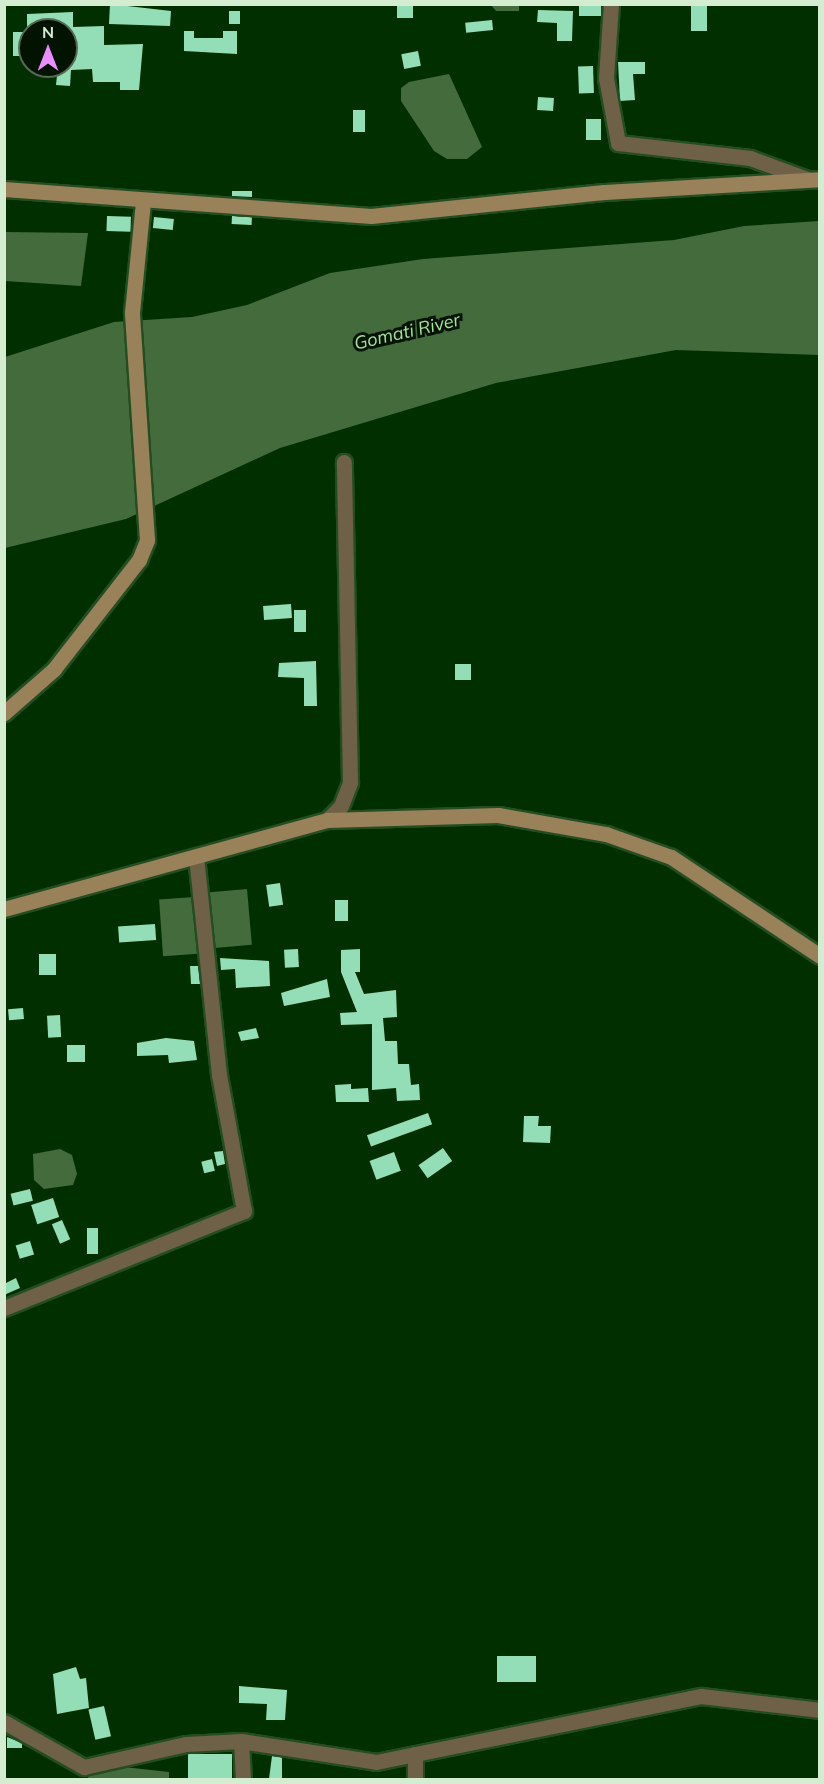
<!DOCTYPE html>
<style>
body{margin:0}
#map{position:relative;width:824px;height:1784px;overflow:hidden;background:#022f00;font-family:Mulish,sans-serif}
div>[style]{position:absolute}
.water>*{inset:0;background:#436b3c;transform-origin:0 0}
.building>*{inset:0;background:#94deb7;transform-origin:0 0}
.roads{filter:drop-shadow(2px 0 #244d21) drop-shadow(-2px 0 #244d21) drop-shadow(0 2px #244d21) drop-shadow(0 -2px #244d21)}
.street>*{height:15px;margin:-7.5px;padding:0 7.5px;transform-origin:7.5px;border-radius:7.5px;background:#6f6048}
.secondary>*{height:15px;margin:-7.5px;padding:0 7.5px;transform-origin:7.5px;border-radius:7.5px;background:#998159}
span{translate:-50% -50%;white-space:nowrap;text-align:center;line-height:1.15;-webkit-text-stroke:6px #031302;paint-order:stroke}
.water-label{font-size:18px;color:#a5e29a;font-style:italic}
.frame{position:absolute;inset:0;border:6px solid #d4eccf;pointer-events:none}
.north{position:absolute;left:18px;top:18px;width:60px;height:60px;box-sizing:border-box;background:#031302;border:2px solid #576a54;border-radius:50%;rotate:0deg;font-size:16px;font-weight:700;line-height:24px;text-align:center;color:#d4eccf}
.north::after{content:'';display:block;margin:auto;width:21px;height:27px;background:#ea8dfd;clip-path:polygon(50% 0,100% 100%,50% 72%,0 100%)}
</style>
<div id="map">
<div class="water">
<div style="clip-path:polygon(491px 5px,519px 5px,519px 11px,496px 11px)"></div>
<div style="clip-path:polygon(449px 74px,482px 147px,467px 159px,447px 159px,434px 151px,401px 101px,401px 88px,409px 82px)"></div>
<div style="clip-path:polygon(819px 221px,819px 355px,676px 350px,496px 383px,280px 448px,126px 519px,5px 548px,5px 357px,114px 322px,192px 317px,247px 305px,330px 273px,423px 259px,674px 240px,744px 226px)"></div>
<div style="clip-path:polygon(5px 232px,88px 233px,81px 286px,5px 281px)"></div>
<div style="left:247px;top:889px;width:56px;height:40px;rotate:85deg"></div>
<div style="left:194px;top:897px;width:57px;height:35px;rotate:86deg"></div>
<div style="clip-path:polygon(60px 1149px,72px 1155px,77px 1174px,73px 1185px,44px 1189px,34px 1180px,33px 1154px)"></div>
<div style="clip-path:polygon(115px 1766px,169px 1772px,169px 1779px,88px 1779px,88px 1772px)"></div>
</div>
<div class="building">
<div style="clip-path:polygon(110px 4px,171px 11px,170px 26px,109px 24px)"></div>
<div style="left:397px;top:4px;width:16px;height:14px"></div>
<div style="left:579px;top:4px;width:22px;height:12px"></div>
<div style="left:691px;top:4px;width:16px;height:27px"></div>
<div style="clip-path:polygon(538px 10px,573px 11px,572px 41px,557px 41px,557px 23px,537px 22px)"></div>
<div style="left:229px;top:11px;width:11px;height:13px"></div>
<div style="clip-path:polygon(73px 12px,73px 27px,104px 26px,104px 45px,143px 44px,139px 90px,120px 90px,120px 82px,93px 82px,92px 69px,71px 70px,70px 86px,56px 85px,58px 66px,66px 66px,66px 30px,27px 30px,27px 14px)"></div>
<div style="left:492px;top:20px;width:10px;height:27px;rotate:84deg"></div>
<div style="clip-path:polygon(184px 31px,194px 31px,194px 38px,223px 38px,223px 31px,237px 31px,237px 54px,184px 51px)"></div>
<div style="left:30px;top:32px;width:24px;height:17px;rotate:90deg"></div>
<div style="left:418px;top:51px;width:15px;height:17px;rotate:79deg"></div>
<div style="clip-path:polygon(618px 62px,645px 62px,645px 74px,633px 74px,635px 100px,620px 101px)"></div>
<div style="left:593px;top:66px;width:27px;height:15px;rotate:88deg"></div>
<div style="left:538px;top:97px;width:16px;height:13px;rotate:4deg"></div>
<div style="left:353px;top:110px;width:12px;height:22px"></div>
<div style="left:586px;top:119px;width:15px;height:21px"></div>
<div style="clip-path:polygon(232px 191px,252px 191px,252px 197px,232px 196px)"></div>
<div style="left:107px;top:216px;width:24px;height:15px;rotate:2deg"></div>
<div style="left:232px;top:216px;width:20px;height:8px;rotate:3deg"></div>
<div style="left:154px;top:217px;width:20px;height:11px;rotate:6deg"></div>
<div style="left:291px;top:604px;width:14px;height:28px;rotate:86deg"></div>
<div style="left:294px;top:610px;width:12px;height:22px"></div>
<div style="clip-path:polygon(316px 661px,317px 706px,304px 706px,304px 678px,278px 677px,279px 663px)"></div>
<div style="left:455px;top:664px;width:16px;height:16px"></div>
<div style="left:280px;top:883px;width:22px;height:14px;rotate:82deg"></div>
<div style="left:335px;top:900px;width:13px;height:21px"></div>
<div style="left:155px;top:924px;width:16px;height:37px;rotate:86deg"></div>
<div style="left:298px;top:949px;width:18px;height:14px;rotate:87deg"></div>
<div style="clip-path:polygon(360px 949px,360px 972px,355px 972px,364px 994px,396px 990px,397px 1017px,383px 1018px,385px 1041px,397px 1041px,398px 1064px,409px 1064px,411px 1085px,419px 1084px,420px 1100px,397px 1101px,396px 1088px,372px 1090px,372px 1024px,341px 1025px,340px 1013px,357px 1012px,341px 972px,341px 950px)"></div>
<div style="left:56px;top:954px;width:21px;height:17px;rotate:90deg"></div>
<div style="clip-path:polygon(220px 958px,269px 961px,270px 986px,236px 988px,235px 969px,221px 970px)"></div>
<div style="clip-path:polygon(190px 966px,198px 966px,200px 984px,191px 984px)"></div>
<div style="clip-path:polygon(327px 979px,330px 997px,284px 1006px,281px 993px)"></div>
<div style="left:23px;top:1008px;width:11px;height:15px;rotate:85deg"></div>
<div style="left:60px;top:1015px;width:22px;height:13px;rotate:87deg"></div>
<div style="clip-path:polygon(256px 1028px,259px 1038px,241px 1041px,238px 1032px)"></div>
<div style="clip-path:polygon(166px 1038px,194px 1041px,197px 1060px,169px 1063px,168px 1055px,137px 1056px,137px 1043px)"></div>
<div style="left:85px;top:1045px;width:17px;height:18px;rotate:90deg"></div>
<div style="clip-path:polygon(351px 1084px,351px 1089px,368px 1088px,369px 1102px,336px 1102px,335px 1085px)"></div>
<div style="left:428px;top:1113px;width:12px;height:65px;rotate:70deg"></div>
<div style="clip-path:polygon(524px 1116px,539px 1116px,538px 1126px,551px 1126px,550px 1143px,523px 1142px)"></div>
<div style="left:443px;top:1148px;width:16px;height:30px;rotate:55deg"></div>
<div style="clip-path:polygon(223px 1151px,225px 1164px,217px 1166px,214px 1152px)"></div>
<div style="left:394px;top:1152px;width:20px;height:26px;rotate:70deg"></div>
<div style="left:212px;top:1159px;width:12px;height:11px;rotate:76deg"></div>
<div style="left:30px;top:1189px;width:12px;height:20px;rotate:76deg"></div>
<div style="left:53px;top:1198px;width:20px;height:23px;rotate:72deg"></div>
<div style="left:62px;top:1220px;width:21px;height:11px;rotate:67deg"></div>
<div style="left:87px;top:1228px;width:11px;height:26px"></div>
<div style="left:30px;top:1241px;width:14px;height:15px;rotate:73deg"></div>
<div style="clip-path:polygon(16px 1278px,20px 1288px,4px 1295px,4px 1284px)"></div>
<div style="left:497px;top:1656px;width:39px;height:26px"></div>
<div style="clip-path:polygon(76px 1667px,80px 1679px,86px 1678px,89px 1708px,57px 1714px,53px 1674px)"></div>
<div style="clip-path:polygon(239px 1686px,287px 1690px,285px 1720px,266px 1720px,267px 1704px,239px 1703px)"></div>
<div style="left:104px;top:1706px;width:31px;height:16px;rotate:77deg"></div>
<div style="clip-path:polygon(7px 1737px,22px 1743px,22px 1748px,7px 1748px)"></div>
<div style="left:188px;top:1754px;width:44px;height:25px"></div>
<div style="clip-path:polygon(272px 1756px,282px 1757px,282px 1779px,269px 1779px)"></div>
</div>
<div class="roads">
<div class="street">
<div style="left:611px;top:4px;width:74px;rotate:93.9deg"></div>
<div style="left:606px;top:78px;width:66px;rotate:79.5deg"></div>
<div style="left:618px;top:143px;width:133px;rotate:6.5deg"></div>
<div style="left:750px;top:158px;width:61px;rotate:20.2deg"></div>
<div style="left:327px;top:820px;width:20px;rotate:-45deg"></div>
<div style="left:341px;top:806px;width:26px;rotate:-69deg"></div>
<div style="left:350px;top:782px;width:320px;rotate:-91.1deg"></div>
<div style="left:4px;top:1308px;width:259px;rotate:-22deg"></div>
<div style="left:244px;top:1211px;width:138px;rotate:-100.4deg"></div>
<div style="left:219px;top:1075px;width:219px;rotate:-96deg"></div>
<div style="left:4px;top:1722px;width:92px;rotate:29.4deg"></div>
<div style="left:84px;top:1767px;width:105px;rotate:-12.7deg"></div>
<div style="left:186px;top:1744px;width:55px;rotate:-3.1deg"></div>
<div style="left:241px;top:1741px;width:137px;rotate:8.8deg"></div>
<div style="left:376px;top:1762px;width:332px;rotate:-11.5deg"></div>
<div style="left:701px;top:1696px;width:120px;rotate:6.7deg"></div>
<div style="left:241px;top:1741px;width:39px;rotate:87deg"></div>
<div style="left:415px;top:1780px;width:26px;rotate:-90deg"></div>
</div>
<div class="secondary">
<div style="left:4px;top:189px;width:368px;rotate:4.2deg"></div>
<div style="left:371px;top:216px;width:234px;rotate:-5.9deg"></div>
<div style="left:604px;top:192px;width:216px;rotate:-3.4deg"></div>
<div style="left:4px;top:713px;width:67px;rotate:-41.3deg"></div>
<div style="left:54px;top:669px;width:138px;rotate:-52.1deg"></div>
<div style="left:139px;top:560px;width:22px;rotate:-68deg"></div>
<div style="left:147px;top:540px;width:228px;rotate:-93.8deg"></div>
<div style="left:132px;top:312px;width:112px;rotate:-84.3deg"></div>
<div style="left:4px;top:909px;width:335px;rotate:-15.4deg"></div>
<div style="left:327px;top:820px;width:171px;rotate:-1.7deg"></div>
<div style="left:498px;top:815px;width:110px;rotate:10deg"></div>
<div style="left:606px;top:834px;width:69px;rotate:19.5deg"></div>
<div style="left:671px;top:857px;width:179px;rotate:33.6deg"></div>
</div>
</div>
<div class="water-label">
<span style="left:407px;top:332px;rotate:-13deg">Gomati River</span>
</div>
<div class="frame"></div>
<div class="north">N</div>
</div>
